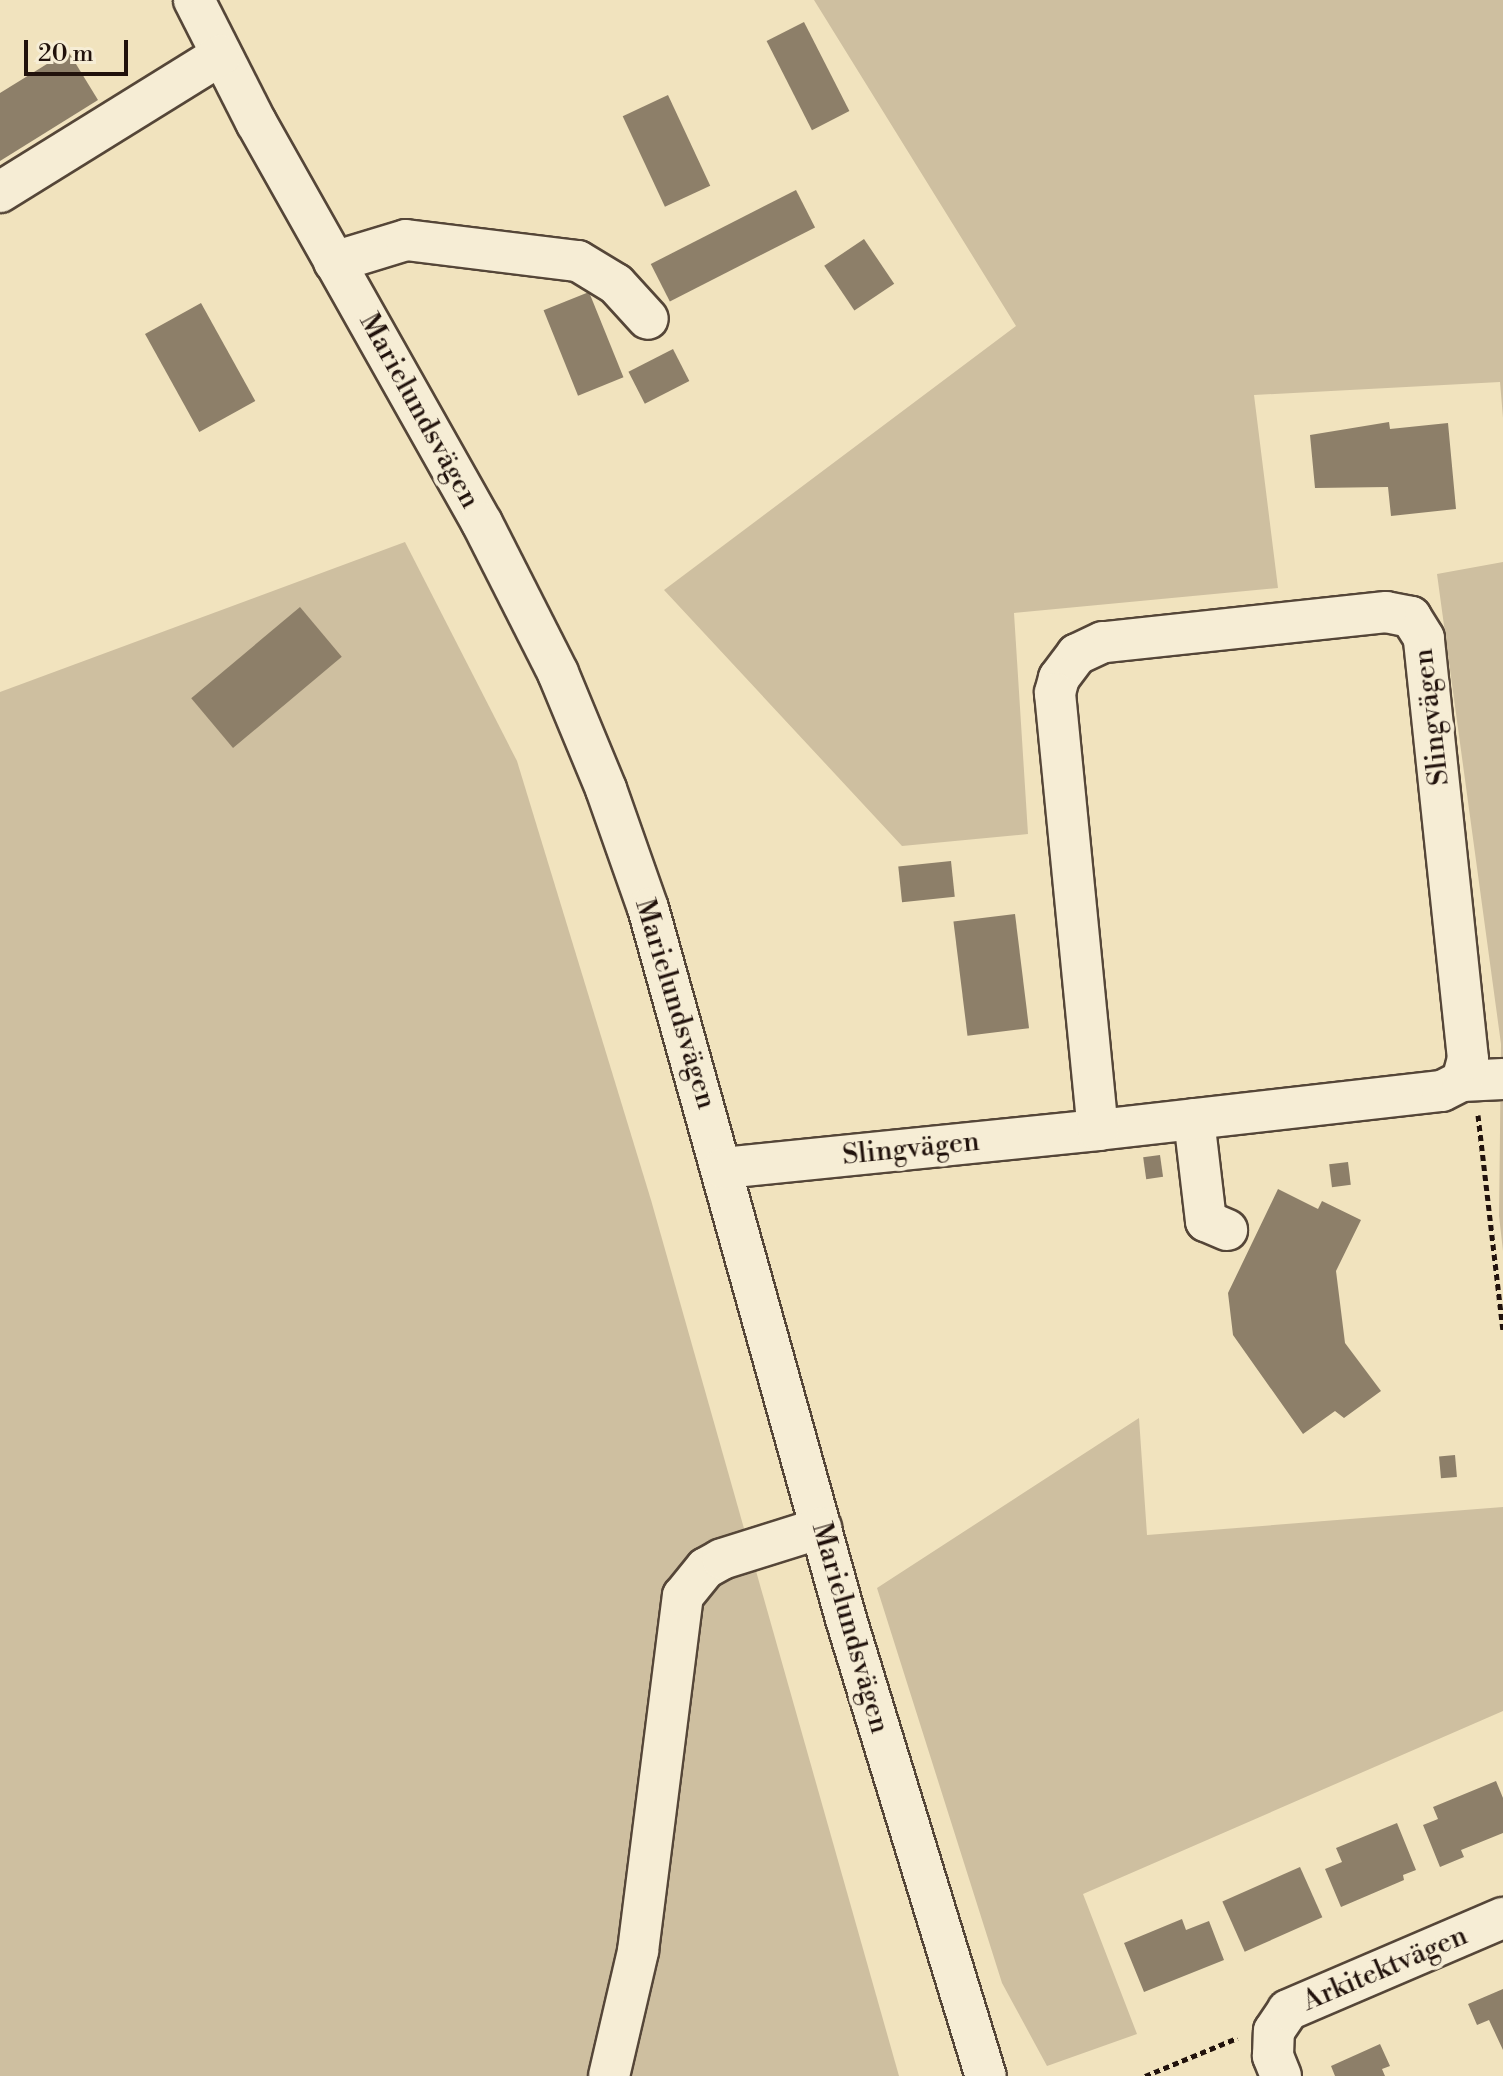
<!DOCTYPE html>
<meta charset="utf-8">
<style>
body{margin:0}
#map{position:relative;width:1503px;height:2076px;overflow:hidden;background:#f1e3be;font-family:"Libre Bodoni",serif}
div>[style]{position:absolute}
.green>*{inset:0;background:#cebfa0}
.building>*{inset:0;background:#8d7f69;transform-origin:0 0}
.path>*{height:5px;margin-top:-2.5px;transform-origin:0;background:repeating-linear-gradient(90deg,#21120c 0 6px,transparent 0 10px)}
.roads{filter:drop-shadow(2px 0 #554638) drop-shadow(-2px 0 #554638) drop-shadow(0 2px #554638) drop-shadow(0 -2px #554638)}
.minor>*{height:40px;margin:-20px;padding:0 20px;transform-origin:20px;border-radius:20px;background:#f6edd5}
span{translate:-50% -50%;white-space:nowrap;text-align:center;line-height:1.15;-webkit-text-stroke:8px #f6edd5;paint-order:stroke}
.street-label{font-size:28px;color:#21120c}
.scale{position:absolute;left:24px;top:40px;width:104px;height:36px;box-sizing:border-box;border:4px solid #21120c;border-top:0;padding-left:10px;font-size:24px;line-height:28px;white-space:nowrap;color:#21120c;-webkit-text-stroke:6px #f6edd5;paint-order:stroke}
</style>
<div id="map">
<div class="green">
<div style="clip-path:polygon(814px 0,1503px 0,1503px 418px,1500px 382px,1254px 395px,1278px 588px,1014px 613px,1028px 834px,902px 846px,664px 590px,1016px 326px)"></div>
<div style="clip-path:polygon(405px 542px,517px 761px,651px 1200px,899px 2076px,0 2076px,0 692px)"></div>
<div style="clip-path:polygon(1503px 562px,1503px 1251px,1499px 1216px,1501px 1044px,1437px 574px)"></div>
<div style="clip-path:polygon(1139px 1418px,1147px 1535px,1503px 1507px,1503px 1711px,1083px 1894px,1137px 2034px,1047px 2066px,1002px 1983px,877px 1588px)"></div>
</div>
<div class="building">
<div style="left:804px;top:22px;width:100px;height:42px;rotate:63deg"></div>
<div style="clip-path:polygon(68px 51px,98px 100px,0 161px,0 93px)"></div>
<div style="left:668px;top:95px;width:100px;height:50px;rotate:65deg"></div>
<div style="left:796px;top:190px;width:42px;height:163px;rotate:63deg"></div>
<div style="left:864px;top:239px;width:54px;height:48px;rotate:56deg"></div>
<div style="left:589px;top:292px;width:92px;height:49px;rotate:68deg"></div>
<div style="left:201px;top:303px;width:112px;height:64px;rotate:61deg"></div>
<div style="left:673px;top:349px;width:36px;height:50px;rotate:63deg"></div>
<div style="clip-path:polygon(1389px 422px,1390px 429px,1448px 423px,1456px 509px,1391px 516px,1388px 487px,1315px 488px,1310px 435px)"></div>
<div style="left:300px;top:607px;width:65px;height:142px;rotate:50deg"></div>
<div style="left:951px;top:861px;width:36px;height:53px;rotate:84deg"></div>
<div style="left:1015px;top:914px;width:115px;height:62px;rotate:83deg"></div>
<div style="left:1160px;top:1155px;width:22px;height:17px;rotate:82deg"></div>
<div style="left:1348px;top:1162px;width:23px;height:19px;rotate:83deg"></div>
<div style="clip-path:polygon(1278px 1189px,1318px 1209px,1322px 1201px,1361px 1220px,1336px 1271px,1345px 1343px,1381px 1391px,1344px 1418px,1335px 1411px,1303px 1434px,1233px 1335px,1228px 1293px)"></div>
<div style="left:1455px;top:1455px;width:22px;height:16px;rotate:85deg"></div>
<div style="clip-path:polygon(1496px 1781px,1503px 1798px,1503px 1833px,1461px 1850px,1464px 1857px,1440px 1867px,1423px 1825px,1438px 1819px,1433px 1807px)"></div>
<div style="clip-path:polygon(1397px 1823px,1416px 1870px,1403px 1875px,1404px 1880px,1341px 1907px,1325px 1869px,1342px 1862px,1336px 1848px)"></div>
<div style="left:1300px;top:1867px;width:55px;height:85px;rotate:66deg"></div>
<div style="clip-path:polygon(1182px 1919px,1186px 1930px,1209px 1921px,1224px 1960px,1144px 1992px,1124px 1943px)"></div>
<div style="clip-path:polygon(1503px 1989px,1503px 2050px,1489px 2020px,1477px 2025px,1468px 2004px)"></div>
<div style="clip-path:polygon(1380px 2044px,1390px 2066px,1382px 2069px,1385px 2076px,1335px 2076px,1331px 2066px)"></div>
</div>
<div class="path">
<div style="left:1478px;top:1115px;width:218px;rotate:83.4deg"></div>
<div style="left:1145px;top:2076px;width:100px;rotate:-22.4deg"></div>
</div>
<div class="roads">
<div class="minor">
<div style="left:194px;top:0;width:137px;rotate:63.1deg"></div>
<div style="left:256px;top:122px;width:460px;rotate:60.6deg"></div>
<div style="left:482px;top:523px;width:168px;rotate:63.1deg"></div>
<div style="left:558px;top:673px;width:126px;rotate:67.5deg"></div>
<div style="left:606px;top:789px;width:126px;rotate:70.6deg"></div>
<div style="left:648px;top:908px;width:738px;rotate:74.44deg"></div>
<div style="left:846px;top:1619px;width:478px;rotate:73deg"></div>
<div style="left:0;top:192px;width:260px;rotate:-31.8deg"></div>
<div style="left:334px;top:262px;width:75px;rotate:-17deg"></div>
<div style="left:406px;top:240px;width:173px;rotate:7deg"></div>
<div style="left:578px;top:261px;width:44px;rotate:31.2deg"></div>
<div style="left:616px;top:284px;width:47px;rotate:47.6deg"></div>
<div style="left:1462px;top:1081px;width:41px;rotate:-2.8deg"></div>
<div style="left:1194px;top:1119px;width:103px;rotate:83.3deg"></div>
<div style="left:1206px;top:1221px;width:23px;rotate:23deg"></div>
<div style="left:724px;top:1168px;width:376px;rotate:-5.8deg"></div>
<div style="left:1098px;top:1130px;width:346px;rotate:-6.5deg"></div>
<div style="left:1442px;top:1091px;width:22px;rotate:-27deg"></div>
<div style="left:1462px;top:1081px;width:23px;rotate:-75deg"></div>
<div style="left:1468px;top:1059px;width:423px;rotate:-96deg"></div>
<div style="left:1424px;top:638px;width:25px;rotate:-122deg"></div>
<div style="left:1411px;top:617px;width:25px;rotate:-169deg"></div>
<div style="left:1386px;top:612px;width:285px;rotate:173.9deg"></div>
<div style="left:1103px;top:642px;width:29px;rotate:155deg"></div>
<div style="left:1077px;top:654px;width:30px;rotate:127deg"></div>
<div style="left:1059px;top:678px;width:16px;rotate:105deg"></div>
<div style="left:1055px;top:693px;width:439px;rotate:84.4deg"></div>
<div style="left:609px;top:2076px;width:128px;rotate:-76.9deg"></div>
<div style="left:638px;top:1951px;width:358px;rotate:-82.8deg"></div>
<div style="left:683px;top:1596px;width:36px;rotate:-51deg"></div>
<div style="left:706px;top:1568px;width:18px;rotate:-29deg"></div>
<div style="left:722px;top:1559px;width:104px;rotate:-17.4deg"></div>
<div style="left:1281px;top:2076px;width:22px;rotate:-112deg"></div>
<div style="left:1273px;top:2056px;width:25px;rotate:-88deg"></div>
<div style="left:1274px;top:2031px;width:25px;rotate:-56deg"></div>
<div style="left:1288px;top:2010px;width:234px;rotate:-23.2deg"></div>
</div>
</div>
<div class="street-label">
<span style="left:419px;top:411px;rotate:61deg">Marielundsvägen</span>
<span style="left:1432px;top:717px;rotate:-97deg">Slingvägen</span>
<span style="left:675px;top:1004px;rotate:73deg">Marielundsvägen</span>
<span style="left:911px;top:1149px;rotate:-6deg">Slingvägen</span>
<span style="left:850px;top:1628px;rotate:74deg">Marielundsvägen</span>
<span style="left:1385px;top:1969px;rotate:-23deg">Arkitektvägen</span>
</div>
<div class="scale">20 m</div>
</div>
